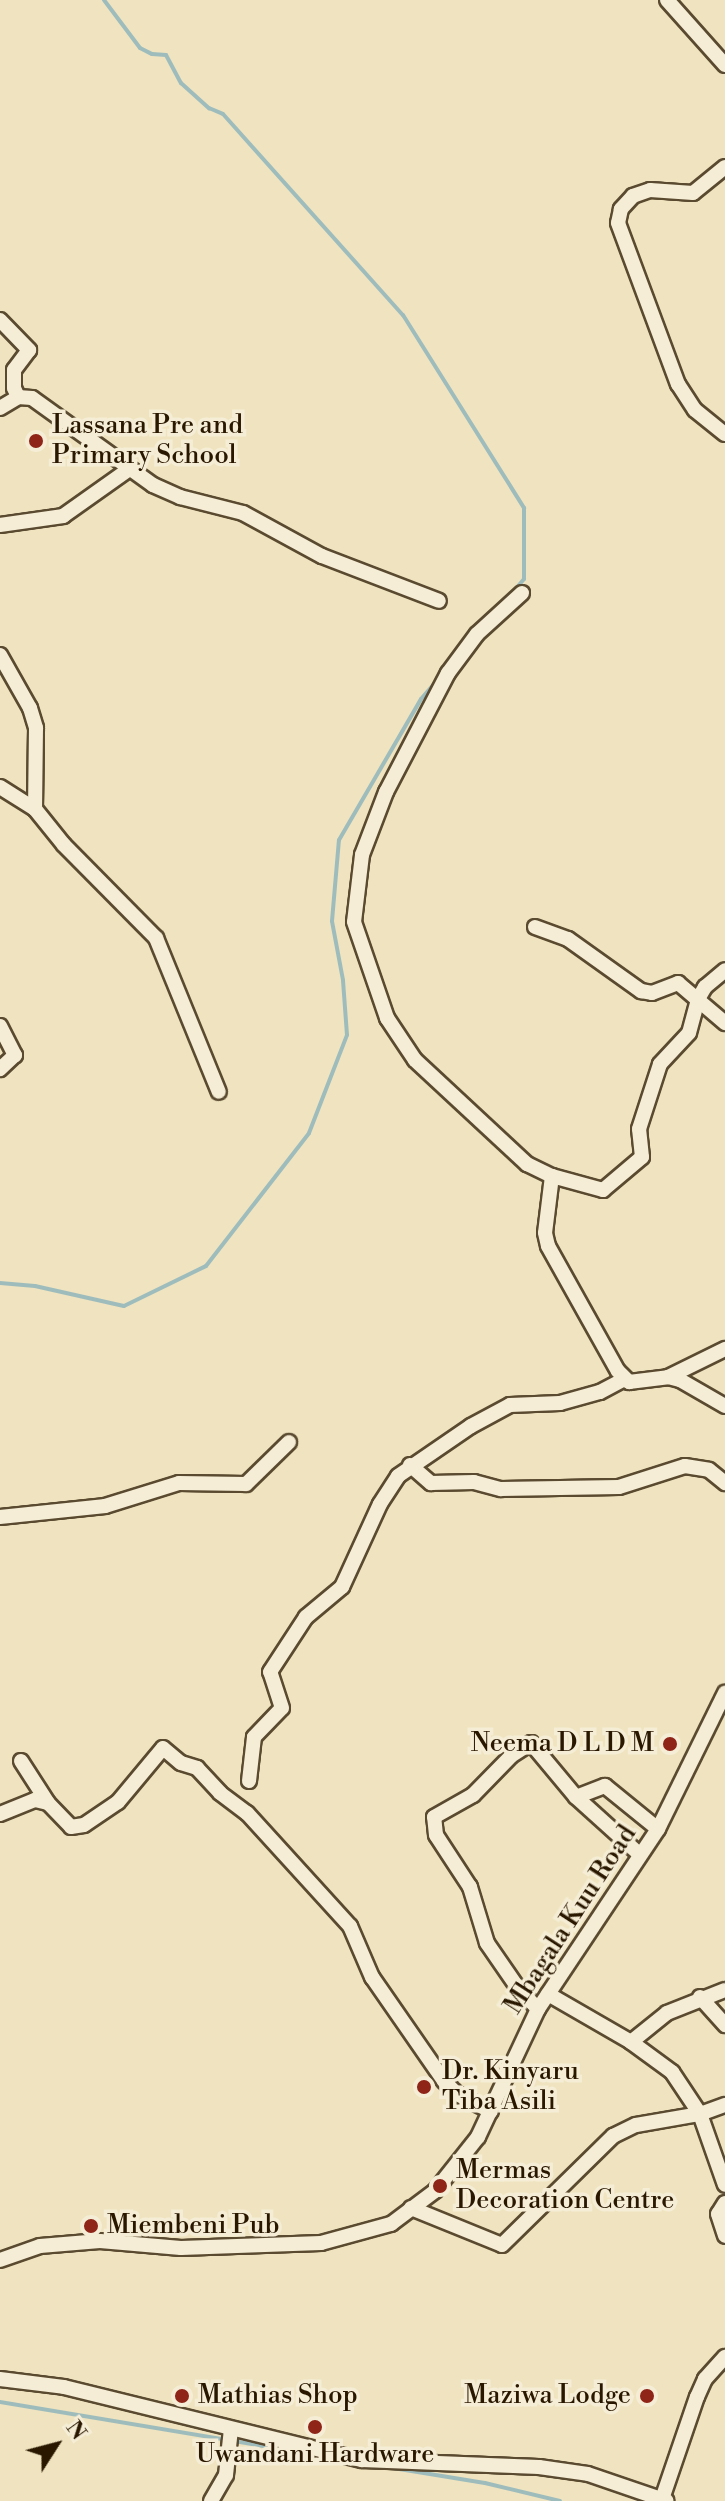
<!DOCTYPE html>
<style>
body{margin:0}
#map{position:relative;width:725px;height:2501px;overflow:hidden;background:#efe4bf;font-family:"Libre Bodoni",serif}
div>[style]{position:absolute}
.stream>*{height:4px;margin:-2px;padding:0 2px;transform-origin:2px;border-radius:2px;background:#9fbcbd}
.roads{filter:drop-shadow(2px 0 #5a4a30) drop-shadow(-2px 0 #5a4a30) drop-shadow(0 2px #5a4a30) drop-shadow(0 -2px #5a4a30)}
.minor>*{height:14px;margin:-7px;padding:0 7px;transform-origin:7px;border-radius:7px;background:#f5edd5}
.dots>*{width:22px;height:22px;translate:-50% -50%;box-sizing:border-box;border:4px solid #f5edd5;border-radius:50%}
span{translate:-50% -50%;white-space:nowrap;text-align:center;line-height:1.15;-webkit-text-stroke:7px #f5edd5;paint-order:stroke}
.poi-label{font-size:26px;color:#291700}
.left{translate:0 -50%;text-align:left}
.right{translate:-100% -50%;text-align:right}
.street-label{font-size:26px;color:#291700}
.north{position:absolute;left:16px;top:2405px;width:80px;height:80px;-webkit-text-stroke:6px #f5edd5;paint-order:stroke;rotate:54deg;font-size:22px;font-weight:700;line-height:32px;text-align:center;color:#291700}
.north::after{content:'';display:block;margin:auto;width:28px;height:36px;background:#291700;clip-path:polygon(50% 0,100% 100%,50% 72%,0 100%)}
</style>
<div id="map">
<div class="stream">
<div style="left:104px;top:0;width:60px;rotate:53.1deg"></div>
<div style="left:140px;top:48px;width:13px;rotate:27deg"></div>
<div style="left:152px;top:54px;width:14px;rotate:4deg"></div>
<div style="left:166px;top:55px;width:32px;rotate:62deg"></div>
<div style="left:181px;top:83px;width:38px;rotate:42deg"></div>
<div style="left:209px;top:108px;width:15px;rotate:23deg"></div>
<div style="left:223px;top:114px;width:270px;rotate:48.2deg"></div>
<div style="left:403px;top:315px;width:228px;rotate:57.9deg"></div>
<div style="left:524px;top:508px;width:71px;rotate:90deg"></div>
<div style="left:524px;top:579px;width:17px;rotate:130deg"></div>
<div style="left:0;top:1283px;width:35px;rotate:5deg"></div>
<div style="left:35px;top:1286px;width:91px;rotate:12.7deg"></div>
<div style="left:124px;top:1306px;width:91px;rotate:-26deg"></div>
<div style="left:206px;top:1266px;width:168px;rotate:-52.2deg"></div>
<div style="left:309px;top:1133px;width:105px;rotate:-68.8deg"></div>
<div style="left:347px;top:1035px;width:55px;rotate:-94.2deg"></div>
<div style="left:343px;top:980px;width:60px;rotate:-100.6deg"></div>
<div style="left:332px;top:921px;width:81px;rotate:-85.1deg"></div>
<div style="left:339px;top:840px;width:163px;rotate:-59.8deg"></div>
<div style="left:421px;top:699px;width:28px;rotate:-49deg"></div>
<div style="left:0;top:2402px;width:309px;rotate:9.5deg"></div>
<div style="left:393px;top:2468px;width:93px;rotate:9.3deg"></div>
<div style="left:485px;top:2483px;width:77px;rotate:13.5deg"></div>
</div>
<div class="roads">
<div class="minor">
<div style="left:667px;top:0;width:87px;rotate:48.3deg"></div>
<div style="left:725px;top:167px;width:41px;rotate:140.9deg"></div>
<div style="left:693px;top:193px;width:43px;rotate:-176deg"></div>
<div style="left:650px;top:190px;width:18px;rotate:161deg"></div>
<div style="left:633px;top:196px;width:18px;rotate:133deg"></div>
<div style="left:621px;top:209px;width:14px;rotate:102deg"></div>
<div style="left:618px;top:223px;width:172px;rotate:69.6deg"></div>
<div style="left:678px;top:384px;width:31px;rotate:57deg"></div>
<div style="left:695px;top:410px;width:38px;rotate:39deg"></div>
<div style="left:0;top:320px;width:42px;rotate:46deg"></div>
<div style="left:29px;top:350px;width:25px;rotate:127deg"></div>
<div style="left:14px;top:370px;width:18px;rotate:90deg"></div>
<div style="left:14px;top:388px;width:10px;rotate:66deg"></div>
<div style="left:0;top:408px;width:21px;rotate:-31deg"></div>
<div style="left:18px;top:397px;width:14px;rotate:4deg"></div>
<div style="left:32px;top:398px;width:149px;rotate:35.7deg"></div>
<div style="left:153px;top:485px;width:30px;rotate:24deg"></div>
<div style="left:180px;top:497px;width:65px;rotate:14.3deg"></div>
<div style="left:243px;top:513px;width:90px;rotate:28.6deg"></div>
<div style="left:322px;top:556px;width:125px;rotate:21deg"></div>
<div style="left:0;top:525px;width:64px;rotate:-8.1deg"></div>
<div style="left:63px;top:516px;width:80px;rotate:-35.3deg"></div>
<div style="left:522px;top:593px;width:61px;rotate:137.7deg"></div>
<div style="left:477px;top:634px;width:49px;rotate:126.6deg"></div>
<div style="left:448px;top:673px;width:134px;rotate:117.5deg"></div>
<div style="left:386px;top:792px;width:67px;rotate:110.9deg"></div>
<div style="left:362px;top:855px;width:67px;rotate:96.8deg"></div>
<div style="left:354px;top:922px;width:102px;rotate:71deg"></div>
<div style="left:387px;top:1018px;width:50px;rotate:56.3deg"></div>
<div style="left:415px;top:1060px;width:153px;rotate:42.9deg"></div>
<div style="left:527px;top:1164px;width:28px;rotate:26deg"></div>
<div style="left:552px;top:1176px;width:53px;rotate:15.4deg"></div>
<div style="left:603px;top:1190px;width:51px;rotate:-40.2deg"></div>
<div style="left:642px;top:1157px;width:28px;rotate:-96deg"></div>
<div style="left:639px;top:1129px;width:68px;rotate:-72.1deg"></div>
<div style="left:660px;top:1064px;width:42px;rotate:-46.9deg"></div>
<div style="left:689px;top:1033px;width:35px;rotate:-75deg"></div>
<div style="left:698px;top:999px;width:14px;rotate:-60deg"></div>
<div style="left:705px;top:987px;width:26px;rotate:-40deg"></div>
<div style="left:0;top:655px;width:61px;rotate:60.5deg"></div>
<div style="left:30px;top:708px;width:21px;rotate:73deg"></div>
<div style="left:36px;top:728px;width:81px;rotate:90.7deg"></div>
<div style="left:35px;top:809px;width:46px;rotate:51.1deg"></div>
<div style="left:64px;top:845px;width:131px;rotate:45.3deg"></div>
<div style="left:156px;top:938px;width:166px;rotate:67.8deg"></div>
<div style="left:0;top:787px;width:41px;rotate:32.2deg"></div>
<div style="left:535px;top:927px;width:35px;rotate:20deg"></div>
<div style="left:568px;top:939px;width:90px;rotate:35.5deg"></div>
<div style="left:641px;top:991px;width:11px;rotate:10deg"></div>
<div style="left:652px;top:993px;width:28px;rotate:-21deg"></div>
<div style="left:678px;top:983px;width:62px;rotate:40.4deg"></div>
<div style="left:0;top:1026px;width:33px;rotate:63deg"></div>
<div style="left:15px;top:1055px;width:21px;rotate:137deg"></div>
<div style="left:552px;top:1176px;width:57px;rotate:97deg"></div>
<div style="left:545px;top:1233px;width:13px;rotate:77deg"></div>
<div style="left:548px;top:1246px;width:143px;rotate:60.8deg"></div>
<div style="left:618px;top:1371px;width:16px;rotate:45deg"></div>
<div style="left:629px;top:1382px;width:39px;rotate:-7deg"></div>
<div style="left:668px;top:1377px;width:12px;rotate:14deg"></div>
<div style="left:680px;top:1380px;width:52px;rotate:30deg"></div>
<div style="left:668px;top:1377px;width:64px;rotate:-26.2deg"></div>
<div style="left:410px;top:1465px;width:28px;rotate:41deg"></div>
<div style="left:431px;top:1483px;width:43px;rotate:-1.3deg"></div>
<div style="left:474px;top:1482px;width:28px;rotate:15deg"></div>
<div style="left:501px;top:1489px;width:118px;rotate:-1deg"></div>
<div style="left:619px;top:1487px;width:69px;rotate:-17.7deg"></div>
<div style="left:685px;top:1466px;width:24px;rotate:9deg"></div>
<div style="left:709px;top:1470px;width:21px;rotate:39deg"></div>
<div style="left:0;top:1517px;width:106px;rotate:-6deg"></div>
<div style="left:105px;top:1506px;width:77px;rotate:-17.3deg"></div>
<div style="left:179px;top:1483px;width:67px;rotate:0.9deg"></div>
<div style="left:246px;top:1484px;width:60px;rotate:-44.3deg"></div>
<div style="left:21px;top:1761px;width:50px;rotate:57.3deg"></div>
<div style="left:48px;top:1803px;width:33px;rotate:46deg"></div>
<div style="left:71px;top:1827px;width:13px;rotate:-9deg"></div>
<div style="left:84px;top:1825px;width:41px;rotate:-34.1deg"></div>
<div style="left:118px;top:1802px;width:70px;rotate:-50.2deg"></div>
<div style="left:163px;top:1748px;width:23px;rotate:40deg"></div>
<div style="left:181px;top:1763px;width:17px;rotate:17deg"></div>
<div style="left:197px;top:1768px;width:34px;rotate:47deg"></div>
<div style="left:220px;top:1793px;width:34px;rotate:37deg"></div>
<div style="left:247px;top:1813px;width:153px;rotate:47.7deg"></div>
<div style="left:350px;top:1926px;width:56px;rotate:66.7deg"></div>
<div style="left:372px;top:1977px;width:126px;rotate:55.3deg"></div>
<div style="left:444px;top:2081px;width:18px;rotate:45deg"></div>
<div style="left:457px;top:2094px;width:38px;rotate:27deg"></div>
<div style="left:249px;top:1781px;width:44px;rotate:-83.5deg"></div>
<div style="left:254px;top:1737px;width:40px;rotate:-46deg"></div>
<div style="left:282px;top:1708px;width:38px;rotate:-108deg"></div>
<div style="left:270px;top:1672px;width:66px;rotate:-56.8deg"></div>
<div style="left:306px;top:1617px;width:47px;rotate:-39.8deg"></div>
<div style="left:342px;top:1587px;width:91px;rotate:-65.4deg"></div>
<div style="left:380px;top:1504px;width:33px;rotate:-57deg"></div>
<div style="left:398px;top:1476px;width:88px;rotate:-34.4deg"></div>
<div style="left:471px;top:1426px;width:44px;rotate:-28.3deg"></div>
<div style="left:510px;top:1405px;width:50px;rotate:-2.3deg"></div>
<div style="left:560px;top:1403px;width:41px;rotate:-15.4deg"></div>
<div style="left:600px;top:1392px;width:27px;rotate:-28deg"></div>
<div style="left:576px;top:1797px;width:85px;rotate:42.1deg"></div>
<div style="left:0;top:1814px;width:38px;rotate:-22deg"></div>
<div style="left:35px;top:1800px;width:13px;rotate:13deg"></div>
<div style="left:548px;top:1994px;width:96px;rotate:30deg"></div>
<div style="left:631px;top:2042px;width:51px;rotate:36.2deg"></div>
<div style="left:672px;top:2072px;width:50px;rotate:56.3deg"></div>
<div style="left:700px;top:2114px;width:75px;rotate:70.6deg"></div>
<div style="left:700px;top:1997px;width:38px;rotate:48deg"></div>
<div style="left:538px;top:2009px;width:29px;rotate:-134deg"></div>
<div style="left:518px;top:1988px;width:55px;rotate:-124.6deg"></div>
<div style="left:487px;top:1943px;width:59px;rotate:-106.9deg"></div>
<div style="left:470px;top:1887px;width:62px;rotate:-123.2deg"></div>
<div style="left:436px;top:1835px;width:18px;rotate:-96deg"></div>
<div style="left:434px;top:1817px;width:45px;rotate:-29.4deg"></div>
<div style="left:473px;top:1795px;width:54px;rotate:-45.7deg"></div>
<div style="left:511px;top:1756px;width:24px;rotate:-33deg"></div>
<div style="left:531px;top:1743px;width:70px;rotate:50.2deg"></div>
<div style="left:576px;top:1797px;width:31px;rotate:-21deg"></div>
<div style="left:605px;top:1786px;width:68px;rotate:39.1deg"></div>
<div style="left:631px;top:2042px;width:46px;rotate:-38.9deg"></div>
<div style="left:667px;top:2013px;width:62px;rotate:-21.6deg"></div>
<div style="left:725px;top:2203px;width:13px;rotate:122deg"></div>
<div style="left:718px;top:2214px;width:23px;rotate:72deg"></div>
<div style="left:411px;top:2208px;width:98px;rotate:22.1deg"></div>
<div style="left:502px;top:2245px;width:156px;rotate:-44.5deg"></div>
<div style="left:613px;top:2136px;width:25px;rotate:-26deg"></div>
<div style="left:636px;top:2125px;width:65px;rotate:-9.8deg"></div>
<div style="left:700px;top:2114px;width:27px;rotate:-20deg"></div>
<div style="left:0;top:2260px;width:42px;rotate:-19.3deg"></div>
<div style="left:40px;top:2246px;width:60px;rotate:-4.8deg"></div>
<div style="left:100px;top:2241px;width:81px;rotate:4.9deg"></div>
<div style="left:181px;top:2248px;width:140px;rotate:-2deg"></div>
<div style="left:321px;top:2243px;width:73px;rotate:-15.2deg"></div>
<div style="left:391px;top:2224px;width:55px;rotate:-36.9deg"></div>
<div style="left:435px;top:2191px;width:69px;rotate:-51.5deg"></div>
<div style="left:478px;top:2137px;width:141px;rotate:-64.9deg"></div>
<div style="left:538px;top:2009px;width:216px;rotate:-56.3deg"></div>
<div style="left:658px;top:1829px;width:152px;rotate:-63.8deg"></div>
<div style="left:0;top:2379px;width:64px;rotate:7.1deg"></div>
<div style="left:64px;top:2387px;width:307px;rotate:13.8deg"></div>
<div style="left:362px;top:2460px;width:177px;rotate:2.3deg"></div>
<div style="left:539px;top:2467px;width:49px;rotate:8.1deg"></div>
<div style="left:588px;top:2474px;width:83px;rotate:18.9deg"></div>
<div style="left:662px;top:2499px;width:108px;rotate:-71.1deg"></div>
<div style="left:697px;top:2397px;width:20px;rotate:-66deg"></div>
<div style="left:705px;top:2379px;width:30px;rotate:-48deg"></div>
<div style="left:211px;top:2501px;width:30px;rotate:-60deg"></div>
<div style="left:226px;top:2475px;width:46px;rotate:-83.8deg"></div>
</div>
</div>
<div class="dots">
<div style="left:36px;top:441px;background:#8f2418"></div>
<div style="left:670px;top:1744px;background:#8f2418"></div>
<div style="left:424px;top:2087px;background:#8f2418"></div>
<div style="left:440px;top:2186px;background:#8f2418"></div>
<div style="left:91px;top:2226px;background:#8f2418"></div>
<div style="left:182px;top:2396px;background:#8f2418"></div>
<div style="left:647px;top:2396px;background:#8f2418"></div>
<div style="left:315px;top:2427px;background:#8f2418"></div>
</div>
<div class="poi-label">
<span class="left" style="left:52px;top:441px">Lassana Pre and<br>Primary School</span>
<span class="right" style="left:654px;top:1744px">Neema D L D M</span>
<span class="left" style="left:442px;top:2087px">Dr. Kinyaru<br>Tiba Asili</span>
<span class="left" style="left:456px;top:2186px">Mermas<br>Decoration Centre</span>
<span class="left" style="left:107px;top:2226px">Miembeni Pub</span>
<span class="left" style="left:198px;top:2396px">Mathias Shop</span>
<span class="right" style="left:631px;top:2396px">Maziwa Lodge</span>
<span style="left:315px;top:2455px">Uwandani Hardware</span>
</div>
<div class="street-label">
<span style="left:571px;top:1920px;rotate:-57deg">Mbagala Kuu Road</span>
</div>
<div class="north">N</div>
</div>
